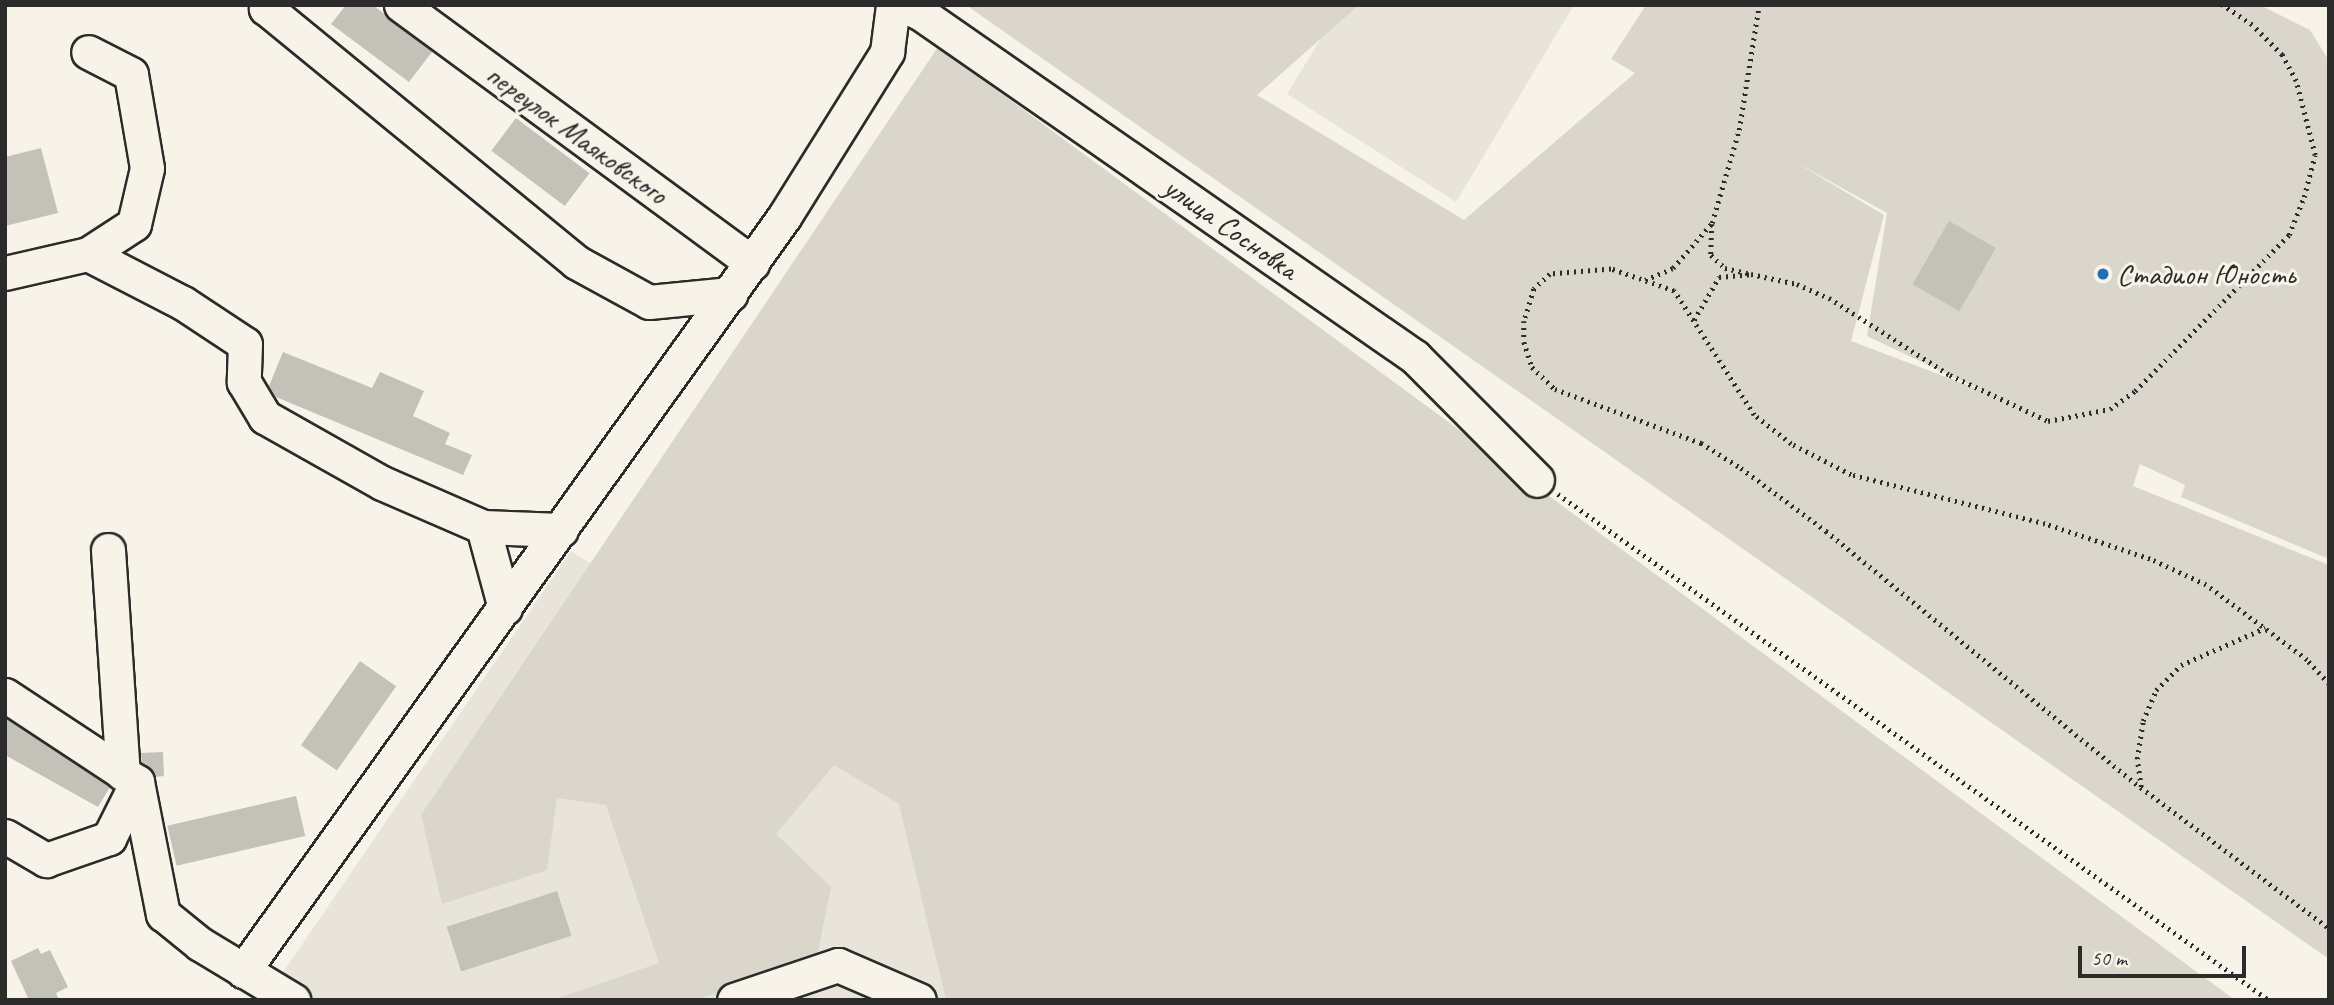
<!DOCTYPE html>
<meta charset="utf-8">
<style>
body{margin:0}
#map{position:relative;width:2334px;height:1005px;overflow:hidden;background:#f7f3e8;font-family:Caveat,sans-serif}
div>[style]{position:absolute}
.built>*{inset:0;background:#e8e4da}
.green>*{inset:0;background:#dad6cc}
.building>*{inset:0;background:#c4c1b9;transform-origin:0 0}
.path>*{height:4.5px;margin-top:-2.25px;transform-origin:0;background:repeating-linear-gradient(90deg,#2b2b2b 0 2px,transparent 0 7px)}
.roads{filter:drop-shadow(2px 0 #2b2b2b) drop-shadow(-2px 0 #2b2b2b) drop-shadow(0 2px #2b2b2b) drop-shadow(0 -2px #2b2b2b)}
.minor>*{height:33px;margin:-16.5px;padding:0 16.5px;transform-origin:16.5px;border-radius:16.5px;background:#f7f3e8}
.dots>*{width:19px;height:19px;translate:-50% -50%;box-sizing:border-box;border:4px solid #f7f3e8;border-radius:50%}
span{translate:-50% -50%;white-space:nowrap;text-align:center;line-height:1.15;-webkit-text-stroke:6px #f7f3e8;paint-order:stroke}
.street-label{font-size:30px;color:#2b2b2b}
.poi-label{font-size:30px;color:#2b2b2b}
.left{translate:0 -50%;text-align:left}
.frame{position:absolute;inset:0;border:7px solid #2b2b2b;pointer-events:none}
.scale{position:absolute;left:2078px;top:946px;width:168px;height:32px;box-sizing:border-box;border:4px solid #2b2b2b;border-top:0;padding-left:9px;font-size:21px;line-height:24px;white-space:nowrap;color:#2b2b2b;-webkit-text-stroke:5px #f7f3e8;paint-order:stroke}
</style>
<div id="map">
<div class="built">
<div style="clip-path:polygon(1341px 5px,1574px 5px,1456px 202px,1287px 94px)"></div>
<div style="clip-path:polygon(571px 551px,948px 790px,1021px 1000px,264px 1000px)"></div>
</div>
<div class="green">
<div style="clip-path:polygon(evenodd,966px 5px,1359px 5px,1257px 95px,1464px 220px,1635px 73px,1611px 59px,1646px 5px,2260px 5px,2310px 30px,2329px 61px,2329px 559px,2181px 497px,2185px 485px,2140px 464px,2133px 486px,2329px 565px,2329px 959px,966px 5px,1792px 160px,1887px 213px,1867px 336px,1983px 391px,1851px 341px,1884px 215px,1792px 160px)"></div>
<div style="clip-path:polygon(938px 47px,2235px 1000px,946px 1000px,899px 804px,834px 765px,776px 834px,831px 887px,816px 961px,695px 1000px,553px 1000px,659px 963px,606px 805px,557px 798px,547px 870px,442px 904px,421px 815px)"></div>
</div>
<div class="building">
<div style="clip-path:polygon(346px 5px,373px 5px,432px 52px,409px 82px,331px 24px)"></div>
<div style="left:516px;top:118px;width:92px;height:41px;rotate:37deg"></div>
<div style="clip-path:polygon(41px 148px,58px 213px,5px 226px,5px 157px)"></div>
<div style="left:1949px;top:221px;width:54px;height:73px;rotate:30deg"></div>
<div style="clip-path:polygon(283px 352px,372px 388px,380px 372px,424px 391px,413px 416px,450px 433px,445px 444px,472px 455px,463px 475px,276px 397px,269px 386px)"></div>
<div style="left:360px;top:661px;width:44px;height:103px;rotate:35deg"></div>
<div style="clip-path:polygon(5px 718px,110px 787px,98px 807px,5px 755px)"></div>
<div style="clip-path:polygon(163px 752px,164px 776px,155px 777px,142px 762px,141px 753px)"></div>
<div style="left:296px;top:796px;width:41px;height:132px;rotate:77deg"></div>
<div style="left:557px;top:891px;width:47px;height:116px;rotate:72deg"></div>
<div style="clip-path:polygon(38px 948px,41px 954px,50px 950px,68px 987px,56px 993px,59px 1000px,29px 1000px,11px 961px)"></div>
</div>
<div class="path">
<div style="left:1712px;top:224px;width:31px;rotate:92deg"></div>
<div style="left:1711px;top:255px;width:19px;rotate:43deg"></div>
<div style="left:1725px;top:268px;width:23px;rotate:13deg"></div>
<div style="left:1645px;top:280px;width:30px;rotate:-23deg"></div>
<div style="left:1673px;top:268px;width:60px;rotate:-49.1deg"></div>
<div style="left:1712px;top:223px;width:97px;rotate:-73.8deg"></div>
<div style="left:1739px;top:130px;width:127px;rotate:-80.9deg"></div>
<div style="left:1694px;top:320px;width:50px;rotate:-59.8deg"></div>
<div style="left:1719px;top:277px;width:32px;rotate:-5deg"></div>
<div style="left:1751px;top:274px;width:47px;rotate:12.3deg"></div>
<div style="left:1797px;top:284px;width:35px;rotate:24deg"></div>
<div style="left:1829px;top:298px;width:143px;rotate:32.5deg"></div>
<div style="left:1950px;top:375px;width:108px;rotate:25.1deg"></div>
<div style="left:2048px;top:421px;width:63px;rotate:-11deg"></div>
<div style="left:2110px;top:409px;width:31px;rotate:-36deg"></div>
<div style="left:2135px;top:391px;width:219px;rotate:-45.4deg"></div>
<div style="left:2289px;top:235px;width:41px;rotate:-68.5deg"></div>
<div style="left:2304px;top:197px;width:43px;rotate:-75.3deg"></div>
<div style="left:2315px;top:155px;width:76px;rotate:-104.4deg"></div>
<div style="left:2296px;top:81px;width:30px;rotate:-118deg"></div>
<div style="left:2282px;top:55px;width:42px;rotate:-135deg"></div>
<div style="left:2252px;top:25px;width:36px;rotate:-146deg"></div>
<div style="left:1558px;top:494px;width:873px;rotate:35.44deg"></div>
<div style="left:2329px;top:684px;width:33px;rotate:-133deg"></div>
<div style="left:2307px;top:660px;width:126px;rotate:-143.4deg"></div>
<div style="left:2206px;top:585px;width:62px;rotate:-155.1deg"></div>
<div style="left:2150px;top:559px;width:111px;rotate:-161.6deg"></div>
<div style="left:2045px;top:524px;width:200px;rotate:-165.8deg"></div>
<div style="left:1851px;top:475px;width:68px;rotate:-152.7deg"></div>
<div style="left:1791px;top:444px;width:47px;rotate:-141.9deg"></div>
<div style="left:1754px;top:415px;width:148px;rotate:-122.8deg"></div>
<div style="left:1674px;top:291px;width:67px;rotate:-160.8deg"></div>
<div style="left:1611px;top:269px;width:61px;rotate:175.3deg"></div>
<div style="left:1550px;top:274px;width:22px;rotate:137deg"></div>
<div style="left:1534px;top:289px;width:34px;rotate:107deg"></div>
<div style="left:1524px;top:321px;width:21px;rotate:90deg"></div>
<div style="left:1524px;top:342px;width:26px;rotate:72deg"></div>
<div style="left:1532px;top:367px;width:32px;rotate:44deg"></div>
<div style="left:1555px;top:389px;width:156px;rotate:20.3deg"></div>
<div style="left:1701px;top:443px;width:47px;rotate:32deg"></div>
<div style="left:1741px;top:468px;width:106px;rotate:36.5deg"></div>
<div style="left:1826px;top:531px;width:399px;rotate:39.2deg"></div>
<div style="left:2135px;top:783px;width:242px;rotate:36.8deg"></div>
<div style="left:2141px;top:787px;width:28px;rotate:-98deg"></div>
<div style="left:2137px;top:759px;width:38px;rotate:-81deg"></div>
<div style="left:2143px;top:721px;width:34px;rotate:-67deg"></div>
<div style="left:2156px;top:690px;width:35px;rotate:-45deg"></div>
<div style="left:2181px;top:665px;width:92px;rotate:-23.8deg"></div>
</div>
<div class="roads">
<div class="minor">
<div style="left:268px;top:5px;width:4px;rotate:124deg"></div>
<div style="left:266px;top:8px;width:401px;rotate:39.3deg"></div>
<div style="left:576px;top:262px;width:83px;rotate:28.7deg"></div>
<div style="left:649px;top:302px;width:82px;rotate:-5.6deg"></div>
<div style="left:401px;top:5px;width:436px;rotate:36.3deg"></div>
<div style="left:902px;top:5px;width:20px;rotate:24deg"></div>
<div style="left:920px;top:13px;width:603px;rotate:34.8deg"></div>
<div style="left:1415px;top:357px;width:173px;rotate:45.2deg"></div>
<div style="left:88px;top:254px;width:107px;rotate:27.3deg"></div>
<div style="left:183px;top:303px;width:74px;rotate:33.5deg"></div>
<div style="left:245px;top:344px;width:38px;rotate:92deg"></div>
<div style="left:244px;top:382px;width:41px;rotate:59deg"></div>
<div style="left:265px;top:417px;width:134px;rotate:29.4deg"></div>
<div style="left:382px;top:483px;width:110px;rotate:23.5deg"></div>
<div style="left:483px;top:527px;width:84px;rotate:74.8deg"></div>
<div style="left:5px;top:273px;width:85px;rotate:-12.9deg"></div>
<div style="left:88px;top:254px;width:55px;rotate:-33.1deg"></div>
<div style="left:134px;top:224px;width:57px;rotate:-76.9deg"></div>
<div style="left:147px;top:168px;width:95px;rotate:-99.7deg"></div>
<div style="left:131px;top:74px;width:48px;rotate:-152.9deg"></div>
<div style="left:483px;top:527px;width:78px;rotate:2.2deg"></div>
<div style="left:108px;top:550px;width:224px;rotate:86.2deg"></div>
<div style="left:5px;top:695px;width:158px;rotate:33.4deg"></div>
<div style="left:137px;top:782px;width:135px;rotate:78.9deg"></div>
<div style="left:163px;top:914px;width:48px;rotate:39deg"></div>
<div style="left:200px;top:944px;width:109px;rotate:31.1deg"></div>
<div style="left:5px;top:836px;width:48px;rotate:30.3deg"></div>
<div style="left:46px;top:860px;width:67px;rotate:-19.2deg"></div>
<div style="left:109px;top:838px;width:63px;rotate:-63.4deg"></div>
<div style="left:243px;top:971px;width:928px;rotate:-54.34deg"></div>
<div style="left:784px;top:217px;width:195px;rotate:-58deg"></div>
<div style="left:887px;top:52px;width:47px;rotate:-82.7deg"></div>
<div style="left:734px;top:1000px;width:110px;rotate:-18.6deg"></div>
<div style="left:838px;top:965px;width:88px;rotate:23.4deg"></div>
</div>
</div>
<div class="dots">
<div style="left:2103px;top:274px;background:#1f6fb2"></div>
</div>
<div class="street-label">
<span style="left:577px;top:134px;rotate:36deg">переулок Маяковского</span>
<span style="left:1231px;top:228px;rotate:35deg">улица Сосновка</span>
</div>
<div class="poi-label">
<span class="left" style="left:2117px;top:274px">Стадион Юность</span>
</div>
<div class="frame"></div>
<div class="scale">50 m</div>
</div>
